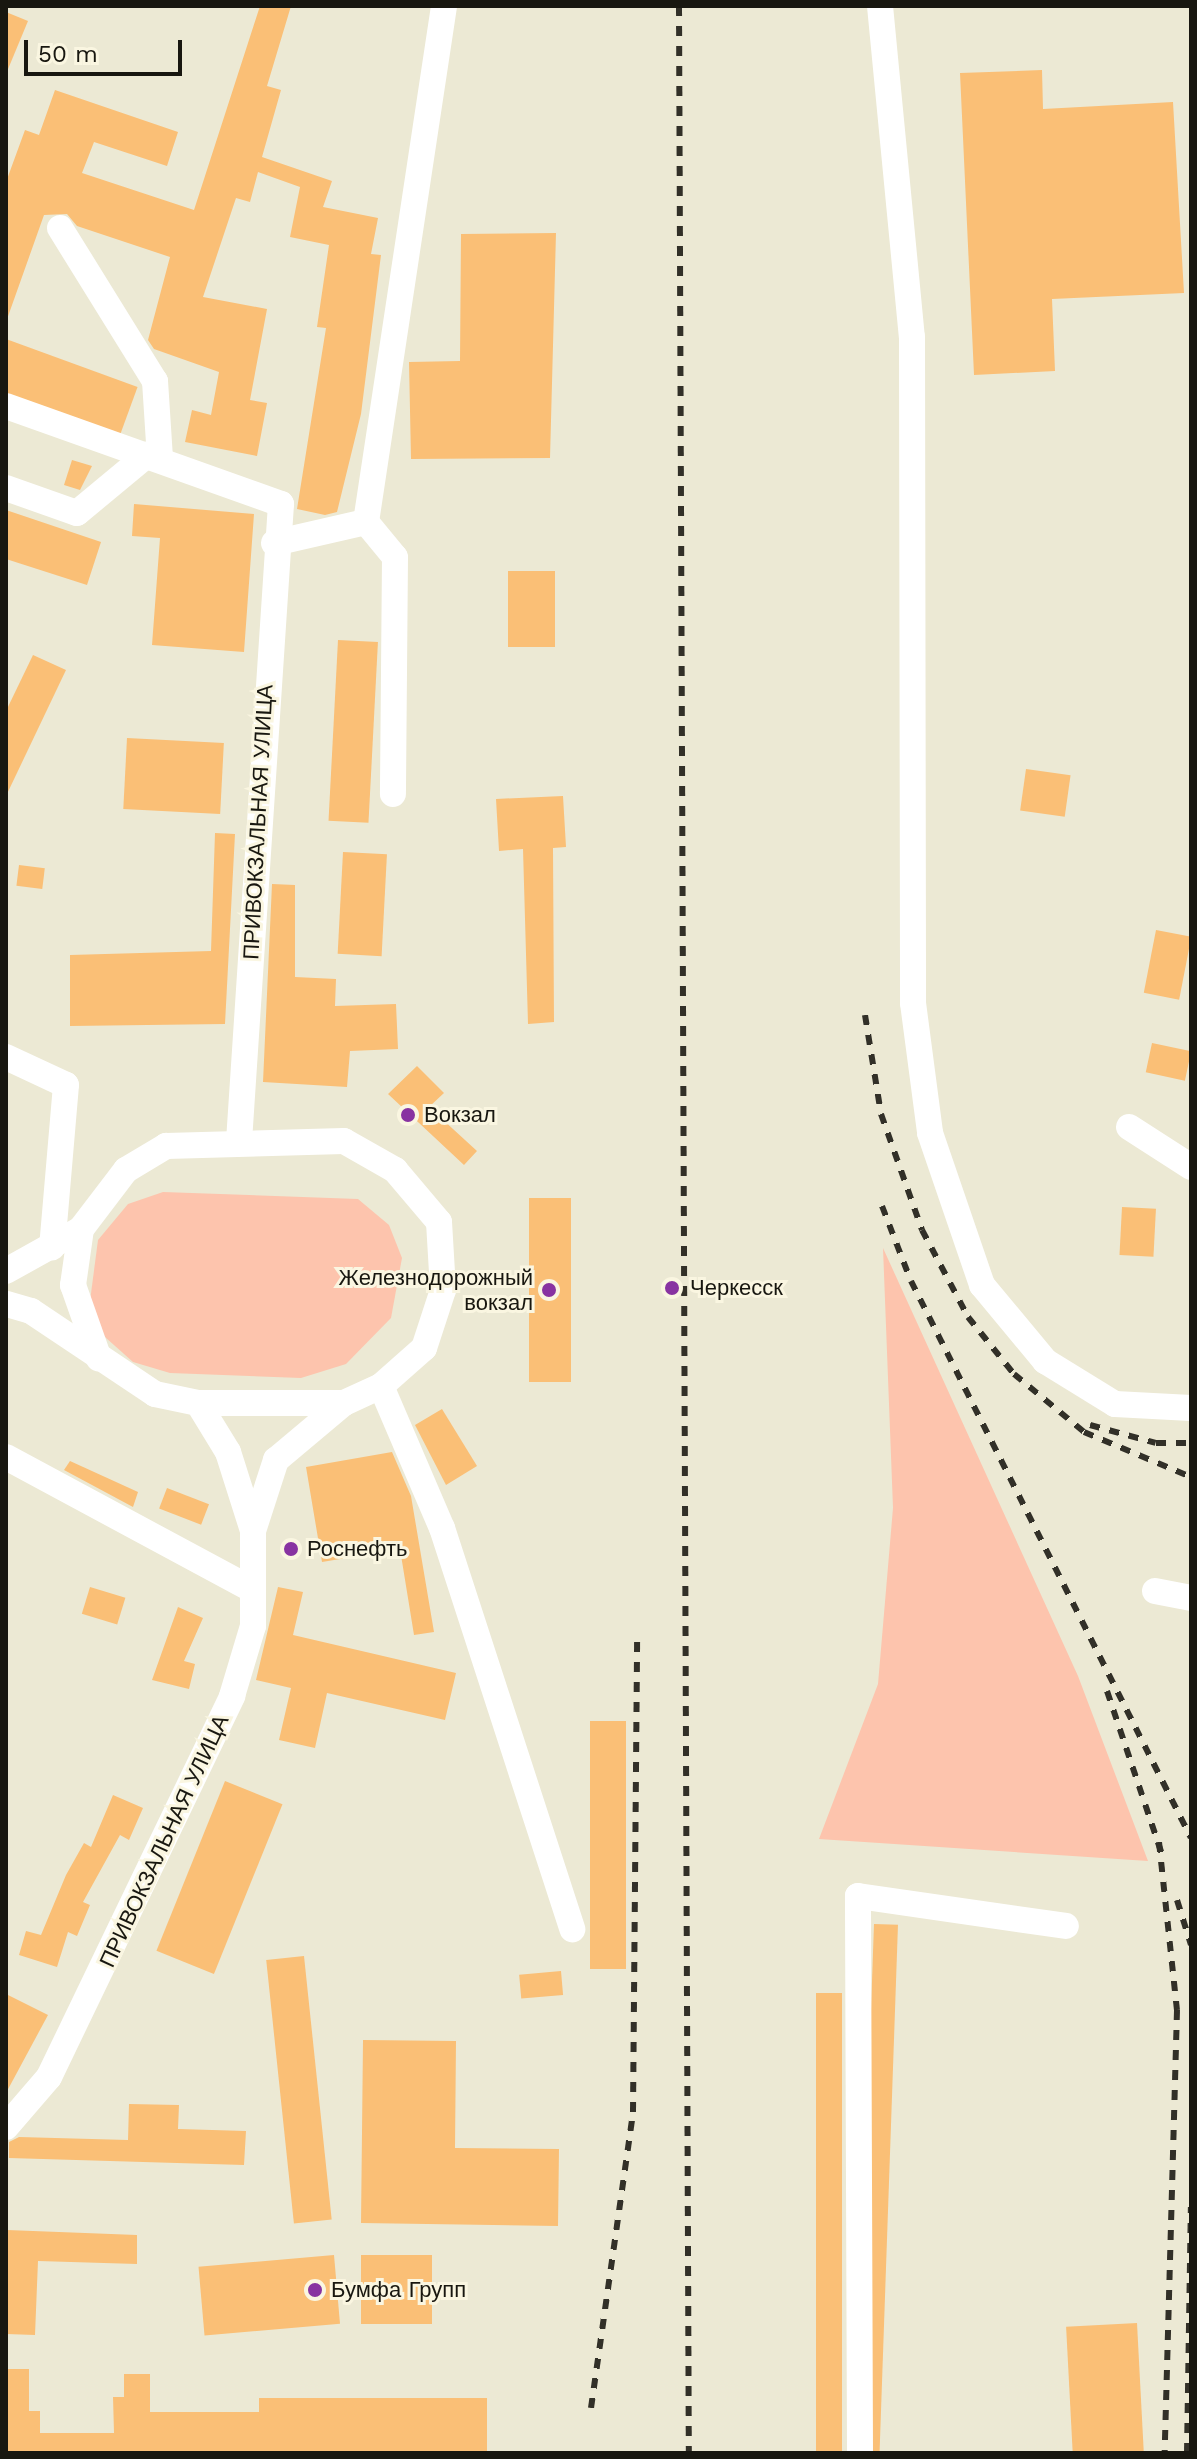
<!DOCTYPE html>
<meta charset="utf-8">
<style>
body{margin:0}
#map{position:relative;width:1197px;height:2459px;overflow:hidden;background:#ece9d4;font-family:"Work Sans",sans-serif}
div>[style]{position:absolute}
.green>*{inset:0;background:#fdc4ad}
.building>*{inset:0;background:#fabf76;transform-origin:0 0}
.minor>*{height:26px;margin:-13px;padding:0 13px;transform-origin:13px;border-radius:13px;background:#fff}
.rail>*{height:6px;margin-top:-3px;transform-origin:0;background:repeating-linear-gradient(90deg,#323028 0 10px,transparent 0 20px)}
.dots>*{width:22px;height:22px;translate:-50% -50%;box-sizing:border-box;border:4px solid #faf6e1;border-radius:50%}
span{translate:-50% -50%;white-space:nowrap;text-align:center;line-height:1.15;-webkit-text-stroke:6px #faf6e1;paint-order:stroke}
.street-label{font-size:22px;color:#181710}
.poi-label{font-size:22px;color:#181710}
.left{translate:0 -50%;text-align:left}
.right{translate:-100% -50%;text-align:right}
.frame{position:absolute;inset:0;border:8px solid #181710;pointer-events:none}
.scale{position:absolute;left:24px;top:40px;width:158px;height:36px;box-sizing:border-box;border:4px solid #181710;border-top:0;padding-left:10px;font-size:24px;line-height:28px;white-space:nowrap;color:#181710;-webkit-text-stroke:6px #faf6e1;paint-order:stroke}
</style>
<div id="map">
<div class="green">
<div style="clip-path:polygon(163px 1192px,358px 1199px,389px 1225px,402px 1258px,391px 1318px,346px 1364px,301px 1378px,170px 1373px,133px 1362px,96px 1329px,90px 1301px,98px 1240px,128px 1204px)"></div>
<div style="clip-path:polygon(883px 1248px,1078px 1676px,1148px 1861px,819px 1839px,878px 1684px,893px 1508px)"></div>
</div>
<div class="building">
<div style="clip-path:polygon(260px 6px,291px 6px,267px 86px,281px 90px,262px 157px,332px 181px,323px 207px,378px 218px,371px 254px,381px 255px,361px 414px,337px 512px,325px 515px,297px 509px,326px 328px,317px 327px,329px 245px,290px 237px,300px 187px,258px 172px,250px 202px,236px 198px,203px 297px,267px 309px,250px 400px,267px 403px,257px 456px,185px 442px,192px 410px,211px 415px,219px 372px,154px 349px,148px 340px,170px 257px,77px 226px,67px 214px,44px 215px,6px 322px,6px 182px,25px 130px,39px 135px,55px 90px,178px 132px,167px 166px,94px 142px,82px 173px,194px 210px)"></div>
<div style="clip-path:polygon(6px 12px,28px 21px,6px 74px)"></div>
<div style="clip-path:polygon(1042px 70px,1043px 109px,1173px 102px,1184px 293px,1052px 299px,1055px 371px,974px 375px,960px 73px)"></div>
<div style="clip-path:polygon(556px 233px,550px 458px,411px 459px,409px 362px,460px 361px,461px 234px)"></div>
<div style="left:6px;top:339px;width:140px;height:51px;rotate:20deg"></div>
<div style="clip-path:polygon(72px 460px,92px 466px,80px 490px,64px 485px)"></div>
<div style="clip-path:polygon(134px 504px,254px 514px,244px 652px,152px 645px,160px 538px,132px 536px)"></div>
<div style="clip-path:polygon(6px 510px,101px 542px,87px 585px,6px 559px)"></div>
<div style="left:508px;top:571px;width:47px;height:76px"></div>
<div style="left:338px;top:640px;width:40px;height:181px;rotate:3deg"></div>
<div style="clip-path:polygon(33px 655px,66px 670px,6px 796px,6px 711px)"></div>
<div style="left:127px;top:738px;width:97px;height:71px;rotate:3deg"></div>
<div style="left:1026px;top:769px;width:45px;height:42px;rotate:8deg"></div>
<div style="clip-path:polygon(563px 796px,566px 847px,553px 848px,554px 1022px,528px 1024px,523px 849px,499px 851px,496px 799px)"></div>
<div style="clip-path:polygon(215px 833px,235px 834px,225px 1024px,70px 1026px,70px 955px,211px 951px)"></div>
<div style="left:343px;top:852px;width:44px;height:102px;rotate:3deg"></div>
<div style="left:19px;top:865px;width:26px;height:21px;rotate:7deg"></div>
<div style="clip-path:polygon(272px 884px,295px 885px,295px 977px,336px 979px,335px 1006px,396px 1004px,398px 1049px,350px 1051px,347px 1087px,263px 1082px)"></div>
<div style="left:1156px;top:930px;width:36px;height:64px;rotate:11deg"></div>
<div style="left:1152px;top:1043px;width:40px;height:30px;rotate:12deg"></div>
<div style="clip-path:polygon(417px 1066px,444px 1093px,429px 1107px,477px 1151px,464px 1165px,388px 1094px)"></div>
<div style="left:529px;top:1198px;width:42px;height:184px"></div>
<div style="left:1122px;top:1207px;width:34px;height:48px;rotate:3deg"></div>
<div style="clip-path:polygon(442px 1409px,477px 1466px,446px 1485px,415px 1425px)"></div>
<div style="clip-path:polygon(392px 1452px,411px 1496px,434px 1632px,414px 1635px,400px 1549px,322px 1562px,306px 1467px)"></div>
<div style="clip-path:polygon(70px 1461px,138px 1492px,133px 1507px,64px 1470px)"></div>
<div style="left:167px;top:1488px;width:45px;height:22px;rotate:21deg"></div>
<div style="left:90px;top:1587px;width:37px;height:28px;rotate:17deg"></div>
<div style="clip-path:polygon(278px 1587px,303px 1592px,293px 1635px,456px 1673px,445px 1720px,327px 1693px,315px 1748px,279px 1740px,291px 1688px,256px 1680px)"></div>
<div style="clip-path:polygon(178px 1607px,203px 1618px,184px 1661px,195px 1664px,189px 1689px,152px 1680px)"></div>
<div style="left:590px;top:1721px;width:36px;height:248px"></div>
<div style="left:225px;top:1781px;width:62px;height:183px;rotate:22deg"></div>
<div style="clip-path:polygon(113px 1795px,143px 1808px,129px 1840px,120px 1835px,83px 1902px,90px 1905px,77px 1936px,68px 1932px,57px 1967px,19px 1955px,26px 1931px,41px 1935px,66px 1875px,84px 1843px,91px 1847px)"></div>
<div style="left:874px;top:1924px;width:24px;height:529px;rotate:2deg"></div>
<div style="left:304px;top:1956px;width:265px;height:38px;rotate:84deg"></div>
<div style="left:561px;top:1971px;width:24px;height:42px;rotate:85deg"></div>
<div style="left:816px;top:1993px;width:26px;height:460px"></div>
<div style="clip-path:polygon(6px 1994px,48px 2015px,6px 2093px)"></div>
<div style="clip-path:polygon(363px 2040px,456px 2041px,455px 2148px,559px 2149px,558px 2226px,361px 2223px)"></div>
<div style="clip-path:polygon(129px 2104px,179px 2105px,178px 2129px,246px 2131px,244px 2165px,9px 2158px,9px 2142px,19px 2137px,128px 2140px)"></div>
<div style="clip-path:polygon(7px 2230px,137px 2235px,137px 2264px,38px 2261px,35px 2335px,6px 2334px)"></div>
<div style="left:334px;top:2255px;width:69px;height:136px;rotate:85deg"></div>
<div style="left:361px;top:2255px;width:71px;height:69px"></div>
<div style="left:1137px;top:2323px;width:130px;height:71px;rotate:87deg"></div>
<div style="clip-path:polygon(6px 2369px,29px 2369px,29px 2411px,40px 2411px,40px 2433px,114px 2433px,113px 2397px,124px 2397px,124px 2374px,150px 2374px,150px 2412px,259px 2412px,259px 2398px,487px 2398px,487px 2453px,6px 2453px)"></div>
</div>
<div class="minor">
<div style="left:880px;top:6px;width:333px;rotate:84.5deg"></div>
<div style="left:912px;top:337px;width:666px;rotate:89.91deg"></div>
<div style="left:913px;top:1003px;width:131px;rotate:82.5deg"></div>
<div style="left:930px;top:1133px;width:161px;rotate:71.1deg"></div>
<div style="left:982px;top:1285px;width:99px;rotate:50.3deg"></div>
<div style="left:1045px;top:1361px;width:82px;rotate:31.6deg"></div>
<div style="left:1115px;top:1404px;width:76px;rotate:3deg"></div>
<div style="left:60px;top:228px;width:180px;rotate:58.2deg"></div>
<div style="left:155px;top:381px;width:78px;rotate:86.3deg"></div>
<div style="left:6px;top:406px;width:292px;rotate:19.6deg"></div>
<div style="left:281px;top:504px;width:638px;rotate:93.77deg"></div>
<div style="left:6px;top:488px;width:75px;rotate:19.4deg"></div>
<div style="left:77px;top:513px;width:92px;rotate:-39.7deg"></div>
<div style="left:366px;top:522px;width:45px;rotate:50.4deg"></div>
<div style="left:395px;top:557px;width:237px;rotate:90.5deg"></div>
<div style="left:274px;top:543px;width:94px;rotate:-12.9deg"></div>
<div style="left:366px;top:522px;width:522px;rotate:-81.4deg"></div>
<div style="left:6px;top:1057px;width:66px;rotate:25deg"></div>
<div style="left:66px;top:1085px;width:163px;rotate:94.9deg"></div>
<div style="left:1129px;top:1127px;width:74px;rotate:32.8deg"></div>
<div style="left:81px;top:1229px;width:57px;rotate:98.1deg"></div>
<div style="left:73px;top:1285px;width:78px;rotate:70.6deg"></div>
<div style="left:6px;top:1271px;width:86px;rotate:-29.2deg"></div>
<div style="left:81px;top:1229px;width:74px;rotate:-52.7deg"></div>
<div style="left:126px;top:1170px;width:47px;rotate:-31deg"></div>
<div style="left:166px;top:1146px;width:178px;rotate:-1.6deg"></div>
<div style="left:344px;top:1141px;width:59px;rotate:29.6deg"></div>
<div style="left:395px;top:1170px;width:68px;rotate:49.8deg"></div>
<div style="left:439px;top:1222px;width:68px;rotate:86.6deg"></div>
<div style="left:443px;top:1290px;width:61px;rotate:108.1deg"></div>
<div style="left:424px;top:1348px;width:57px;rotate:138.5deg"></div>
<div style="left:381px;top:1386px;width:41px;rotate:155.3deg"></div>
<div style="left:344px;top:1403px;width:146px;rotate:180deg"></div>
<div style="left:198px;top:1403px;width:44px;rotate:-168.2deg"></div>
<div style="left:155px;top:1394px;width:149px;rotate:-146.2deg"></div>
<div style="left:31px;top:1311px;width:26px;rotate:-164deg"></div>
<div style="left:381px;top:1386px;width:155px;rotate:66.8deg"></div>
<div style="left:442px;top:1528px;width:422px;rotate:72deg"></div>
<div style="left:198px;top:1403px;width:57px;rotate:58.5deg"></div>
<div style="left:228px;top:1452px;width:83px;rotate:72.4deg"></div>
<div style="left:6px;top:1457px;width:278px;rotate:28.3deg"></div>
<div style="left:1155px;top:1591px;width:37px;rotate:11deg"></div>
<div style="left:6px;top:2127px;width:66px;rotate:-49.3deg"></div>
<div style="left:49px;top:2077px;width:423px;rotate:-64.3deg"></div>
<div style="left:232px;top:1696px;width:73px;rotate:-73.3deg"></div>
<div style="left:253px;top:1626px;width:95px;rotate:-90deg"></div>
<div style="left:253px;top:1531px;width:75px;rotate:-72.1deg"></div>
<div style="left:276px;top:1460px;width:89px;rotate:-40deg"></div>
<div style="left:860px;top:2453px;width:557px;rotate:-90.21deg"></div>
<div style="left:858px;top:1896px;width:210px;rotate:8.2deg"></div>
</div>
<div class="rail">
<div style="left:679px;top:6px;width:2447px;rotate:89.77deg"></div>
<div style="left:865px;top:1015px;width:100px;rotate:80.8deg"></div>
<div style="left:881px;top:1114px;width:123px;rotate:70.5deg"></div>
<div style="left:922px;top:1230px;width:98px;rotate:62.1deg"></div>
<div style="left:968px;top:1317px;width:73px;rotate:51.1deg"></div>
<div style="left:1014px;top:1374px;width:91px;rotate:39.6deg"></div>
<div style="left:1084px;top:1432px;width:116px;rotate:22.8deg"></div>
<div style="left:882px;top:1206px;width:80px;rotate:68.9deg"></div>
<div style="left:911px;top:1281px;width:623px;rotate:63.31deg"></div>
<div style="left:1090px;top:1425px;width:68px;rotate:15.3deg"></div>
<div style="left:1156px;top:1443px;width:35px"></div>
<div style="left:1107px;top:1691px;width:172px;rotate:71.4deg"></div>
<div style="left:1159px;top:1842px;width:169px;rotate:83.9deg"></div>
<div style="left:1177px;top:2010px;width:443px;rotate:91.6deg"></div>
<div style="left:1177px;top:1900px;width:47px;rotate:72.7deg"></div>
<div style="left:591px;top:2408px;width:299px;rotate:-81.9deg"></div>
<div style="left:633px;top:2112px;width:475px;rotate:-89.5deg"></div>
<div style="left:1187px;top:2453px;width:246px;rotate:-89.1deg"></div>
</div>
<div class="dots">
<div style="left:408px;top:1115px;background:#8833a1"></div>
<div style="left:672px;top:1288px;background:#8833a1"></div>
<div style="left:549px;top:1290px;background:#8833a1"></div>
<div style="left:291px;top:1549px;background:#8833a1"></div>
<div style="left:315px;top:2290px;background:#8833a1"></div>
</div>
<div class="street-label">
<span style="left:258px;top:822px;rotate:-87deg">ПРИВОКЗАЛЬНАЯ УЛИЦА</span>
<span style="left:164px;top:1841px;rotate:-65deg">ПРИВОКЗАЛЬНАЯ УЛИЦА</span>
</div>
<div class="poi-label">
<span class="left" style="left:424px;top:1115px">Вокзал</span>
<span class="right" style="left:533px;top:1290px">Железнодорожный<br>вокзал</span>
<span class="left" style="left:690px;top:1288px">Черкесск</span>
<span class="left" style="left:307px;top:1549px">Роснефть</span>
<span class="left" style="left:331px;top:2290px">Бумфа Групп</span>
</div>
<div class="frame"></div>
<div class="scale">50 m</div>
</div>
